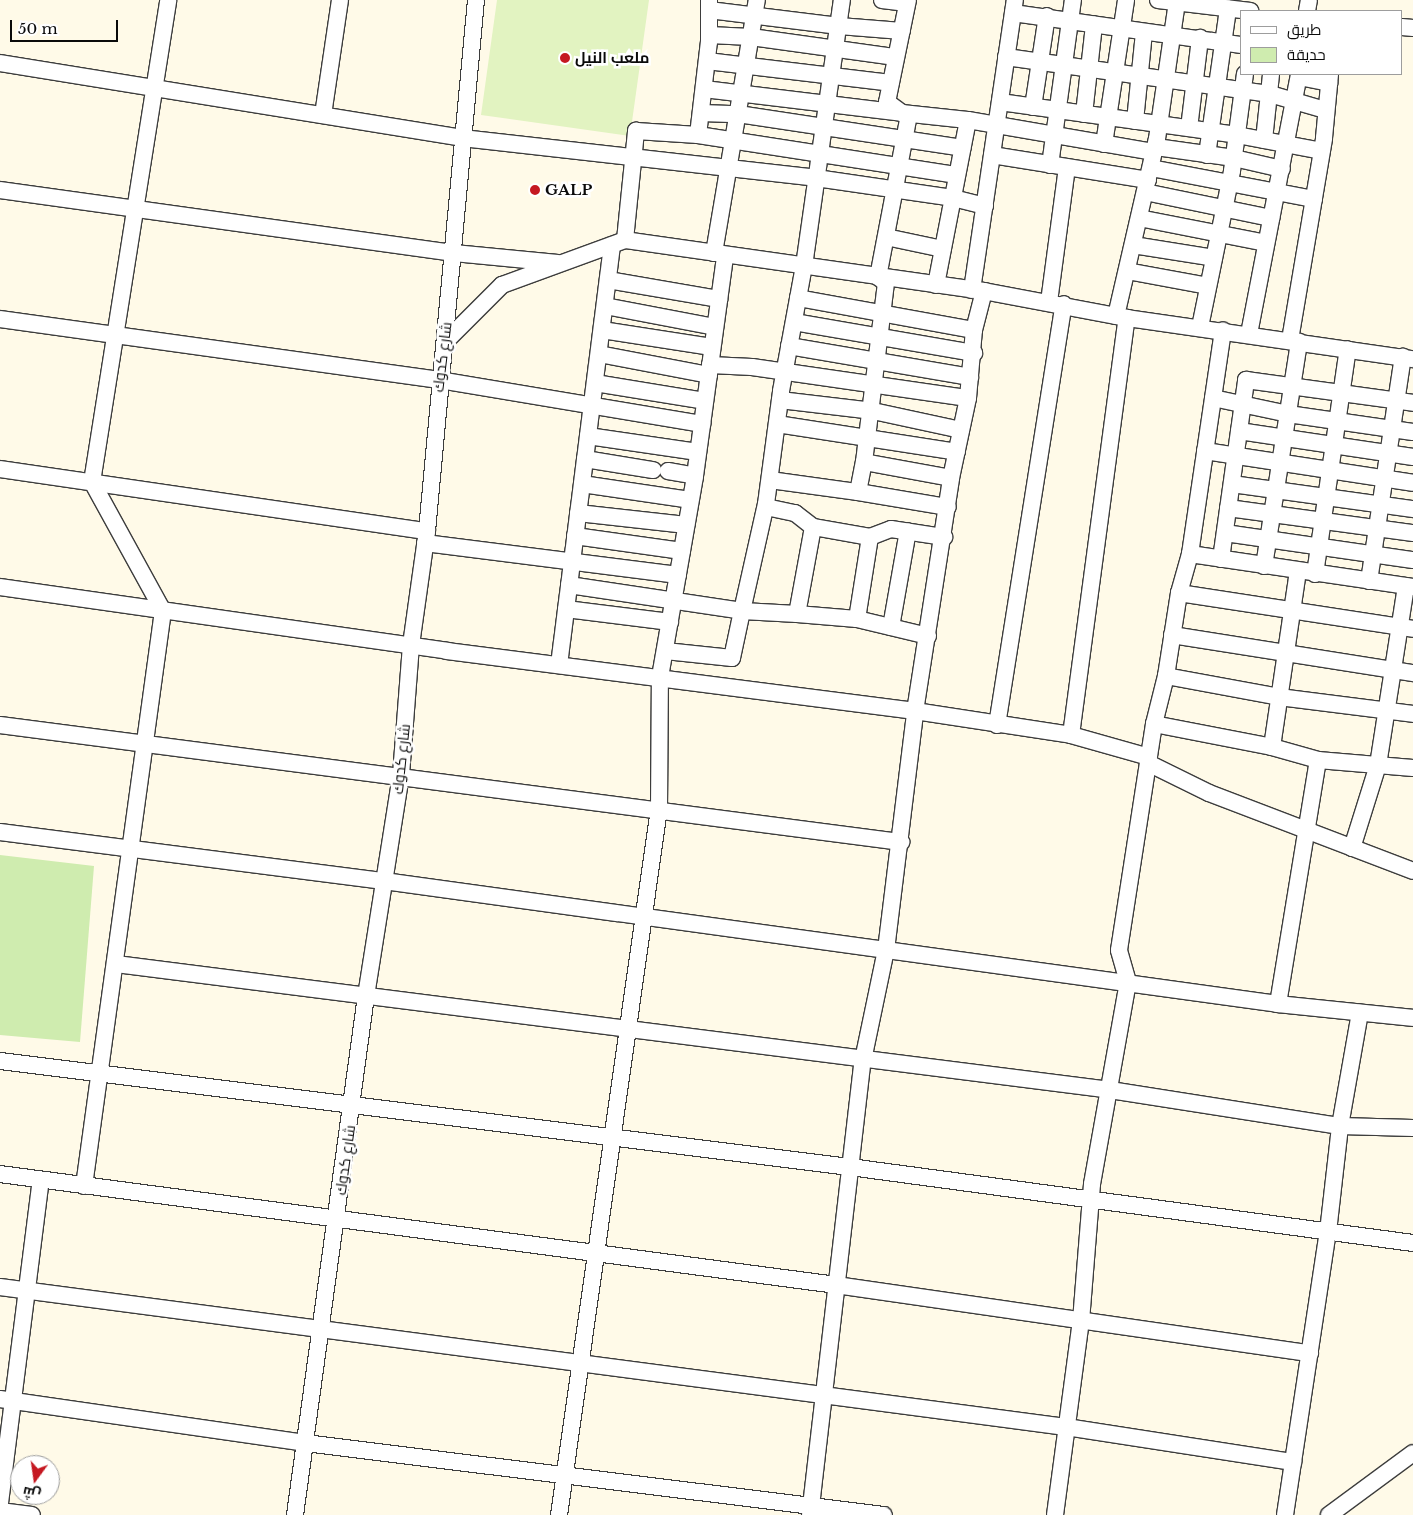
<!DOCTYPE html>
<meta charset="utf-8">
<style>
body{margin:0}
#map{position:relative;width:1413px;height:1515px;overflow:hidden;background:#fffae8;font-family:"Libre Baskerville",Cairo,serif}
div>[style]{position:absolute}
.green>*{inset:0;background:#cfecaf}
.pitch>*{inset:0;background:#e2f3c1}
.roads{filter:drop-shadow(1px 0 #3d3d3d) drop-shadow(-1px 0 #3d3d3d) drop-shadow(0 1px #3d3d3d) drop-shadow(0 -1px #3d3d3d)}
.minor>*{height:16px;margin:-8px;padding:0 8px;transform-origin:8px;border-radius:8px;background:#fff}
.dots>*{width:14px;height:14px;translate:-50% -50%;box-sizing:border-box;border:2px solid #fff;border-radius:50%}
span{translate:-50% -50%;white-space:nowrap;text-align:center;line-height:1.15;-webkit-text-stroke:5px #fff;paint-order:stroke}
.poi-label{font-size:15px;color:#0a0a0a;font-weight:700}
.left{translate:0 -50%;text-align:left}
.street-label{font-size:15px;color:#0a0a0a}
.legend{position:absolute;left:1240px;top:10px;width:162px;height:65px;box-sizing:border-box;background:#fff;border:1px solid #9d9d9d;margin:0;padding:6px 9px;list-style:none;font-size:15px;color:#0a0a0a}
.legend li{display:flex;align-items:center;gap:10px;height:25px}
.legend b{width:25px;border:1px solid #9d9d9d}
.north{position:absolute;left:10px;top:1455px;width:50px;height:50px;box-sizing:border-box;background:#fff;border:1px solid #9d9d9d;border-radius:50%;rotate:194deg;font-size:14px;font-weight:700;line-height:20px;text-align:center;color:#0a0a0a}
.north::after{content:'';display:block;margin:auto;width:18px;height:22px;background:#c51821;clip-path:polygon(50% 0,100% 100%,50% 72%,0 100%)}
.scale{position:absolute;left:10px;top:20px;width:108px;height:22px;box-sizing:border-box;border:2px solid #0a0a0a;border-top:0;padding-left:6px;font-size:15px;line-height:18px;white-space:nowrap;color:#0a0a0a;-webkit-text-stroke:4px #fff;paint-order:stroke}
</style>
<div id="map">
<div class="green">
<div style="clip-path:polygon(0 855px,94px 866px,80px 1042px,0 1035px)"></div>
</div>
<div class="pitch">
<div style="clip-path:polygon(497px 0,649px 0,630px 136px,481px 115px)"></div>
</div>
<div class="roads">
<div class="minor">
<div style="left:882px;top:0;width:25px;rotate:7deg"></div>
<div style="left:908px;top:0;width:104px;rotate:101.6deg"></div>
<div style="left:887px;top:102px;width:19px;rotate:36deg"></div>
<div style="left:902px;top:113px;width:66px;rotate:6.1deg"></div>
<div style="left:968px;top:120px;width:168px;rotate:101deg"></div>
<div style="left:1158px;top:0;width:93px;rotate:6.8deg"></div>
<div style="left:709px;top:10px;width:131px;rotate:7deg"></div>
<div style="left:839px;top:26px;width:63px;rotate:4.5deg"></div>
<div style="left:1307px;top:11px;width:11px;rotate:-80deg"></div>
<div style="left:1013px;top:13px;width:231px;rotate:8deg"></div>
<div style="left:1402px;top:27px;width:11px;rotate:5deg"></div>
<div style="left:709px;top:35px;width:42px;rotate:2.7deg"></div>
<div style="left:751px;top:37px;width:146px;rotate:7.9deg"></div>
<div style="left:1006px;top:57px;width:267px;rotate:8deg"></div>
<div style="left:1270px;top:94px;width:57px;rotate:16.2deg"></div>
<div style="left:707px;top:61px;width:185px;rotate:6.8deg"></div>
<div style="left:0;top:63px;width:468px;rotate:9.2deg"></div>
<div style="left:462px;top:138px;width:356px;rotate:6.4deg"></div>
<div style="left:816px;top:178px;width:138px;rotate:8.3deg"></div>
<div style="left:953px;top:198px;width:33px;rotate:14deg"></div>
<div style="left:1299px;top:77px;width:31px;rotate:11deg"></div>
<div style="left:704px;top:89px;width:199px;rotate:6.9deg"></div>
<div style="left:1000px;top:102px;width:239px;rotate:7.9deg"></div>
<div style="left:1237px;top:135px;width:86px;rotate:10.7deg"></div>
<div style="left:1033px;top:107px;width:92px;rotate:-81.3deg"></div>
<div style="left:701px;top:113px;width:37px;rotate:2deg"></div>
<div style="left:738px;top:114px;width:227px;rotate:8.6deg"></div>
<div style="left:1084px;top:114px;width:90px;rotate:-83.6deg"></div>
<div style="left:323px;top:115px;width:116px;rotate:-81.6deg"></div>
<div style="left:968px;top:120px;width:189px;rotate:9.8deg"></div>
<div style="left:1135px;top:121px;width:89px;rotate:-84.2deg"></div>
<div style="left:1189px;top:128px;width:91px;rotate:-83deg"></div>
<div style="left:698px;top:135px;width:262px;rotate:8.8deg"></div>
<div style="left:1264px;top:140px;width:66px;rotate:-83.9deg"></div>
<div style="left:1104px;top:144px;width:146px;rotate:-81.3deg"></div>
<div style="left:1156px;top:147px;width:79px;rotate:8deg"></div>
<div style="left:1234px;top:158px;width:49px;rotate:12.9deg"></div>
<div style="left:992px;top:155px;width:158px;rotate:9.1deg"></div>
<div style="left:1207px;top:155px;width:148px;rotate:-81.8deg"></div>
<div style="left:1050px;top:165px;width:167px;rotate:-82.1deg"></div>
<div style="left:1151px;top:168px;width:166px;rotate:10.8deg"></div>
<div style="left:0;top:190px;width:458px;rotate:7.9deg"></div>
<div style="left:454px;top:253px;width:104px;rotate:5.5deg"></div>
<div style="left:1145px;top:192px;width:129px;rotate:11.7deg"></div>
<div style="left:1139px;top:218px;width:129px;rotate:11.1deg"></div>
<div style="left:886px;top:237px;width:58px;rotate:11.9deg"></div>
<div style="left:625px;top:240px;width:110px;rotate:-84.2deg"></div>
<div style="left:636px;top:131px;width:62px;rotate:3.7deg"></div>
<div style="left:698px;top:135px;width:94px;rotate:-83.3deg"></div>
<div style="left:709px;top:42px;width:42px;rotate:-90deg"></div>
<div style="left:1133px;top:245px;width:82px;rotate:9.1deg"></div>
<div style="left:714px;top:253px;width:257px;rotate:-80.4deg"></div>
<div style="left:1127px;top:271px;width:82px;rotate:10.5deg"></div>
<div style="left:608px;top:280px;width:113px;rotate:9.7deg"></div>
<div style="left:972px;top:290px;width:293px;rotate:-81.6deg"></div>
<div style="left:798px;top:298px;width:179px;rotate:10.3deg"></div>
<div style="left:1049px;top:302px;width:136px;rotate:-82.4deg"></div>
<div style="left:605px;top:306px;width:112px;rotate:10.8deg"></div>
<div style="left:1116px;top:316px;width:182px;rotate:-77deg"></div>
<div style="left:1157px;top:139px;width:138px;rotate:-81.7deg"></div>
<div style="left:0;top:319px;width:443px;rotate:7.9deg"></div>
<div style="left:439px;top:380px;width:267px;rotate:9.5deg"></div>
<div style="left:794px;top:322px;width:183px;rotate:9.8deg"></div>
<div style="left:1200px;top:327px;width:159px;rotate:-78.4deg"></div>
<div style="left:1232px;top:171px;width:98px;rotate:-82.4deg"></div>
<div style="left:602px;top:330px;width:111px;rotate:8.8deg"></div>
<div style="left:1249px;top:334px;width:265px;rotate:-79.1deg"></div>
<div style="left:1290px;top:340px;width:205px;rotate:-80.4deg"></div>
<div style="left:1324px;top:138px;width:64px;rotate:-84.6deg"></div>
<div style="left:445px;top:342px;width:81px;rotate:-45deg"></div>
<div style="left:502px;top:285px;width:131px;rotate:-20.1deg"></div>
<div style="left:625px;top:240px;width:363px;rotate:8.1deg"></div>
<div style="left:984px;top:291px;width:146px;rotate:10.7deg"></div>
<div style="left:1127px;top:318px;width:289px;rotate:8.2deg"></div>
<div style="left:789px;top:346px;width:184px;rotate:9.7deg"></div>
<div style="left:599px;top:354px;width:112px;rotate:10.8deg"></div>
<div style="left:710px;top:365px;width:42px;rotate:2.7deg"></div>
<div style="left:752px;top:367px;width:218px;rotate:8.2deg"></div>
<div style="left:595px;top:383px;width:111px;rotate:9.3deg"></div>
<div style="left:1213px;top:398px;width:77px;rotate:12deg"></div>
<div style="left:1288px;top:414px;width:126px;rotate:8.2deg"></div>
<div style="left:780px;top:400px;width:94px;rotate:6.7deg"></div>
<div style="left:873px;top:411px;width:90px;rotate:12.2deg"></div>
<div style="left:777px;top:424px;width:182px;rotate:8.8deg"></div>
<div style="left:1239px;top:431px;width:176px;rotate:8.5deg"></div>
<div style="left:588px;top:436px;width:111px;rotate:8.3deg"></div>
<div style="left:1205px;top:451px;width:210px;rotate:8.7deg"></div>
<div style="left:585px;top:459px;width:69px;rotate:9.2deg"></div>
<div style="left:864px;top:462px;width:180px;rotate:-83deg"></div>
<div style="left:886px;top:283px;width:10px;rotate:-143deg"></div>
<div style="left:878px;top:277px;width:166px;rotate:-79.2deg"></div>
<div style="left:0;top:469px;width:431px;rotate:8.3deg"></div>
<div style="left:668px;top:471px;width:27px;rotate:10deg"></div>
<div style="left:770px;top:480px;width:89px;rotate:7.8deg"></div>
<div style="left:858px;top:492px;width:31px;rotate:-79deg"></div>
<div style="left:864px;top:462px;width:88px;rotate:10.4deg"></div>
<div style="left:582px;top:484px;width:109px;rotate:8.4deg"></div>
<div style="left:1232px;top:484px;width:183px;rotate:7.9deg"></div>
<div style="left:858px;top:492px;width:91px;rotate:9.5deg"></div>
<div style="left:766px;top:507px;width:30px;rotate:12deg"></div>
<div style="left:795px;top:513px;width:23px;rotate:38deg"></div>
<div style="left:1228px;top:508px;width:187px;rotate:7.7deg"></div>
<div style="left:578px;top:513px;width:109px;rotate:6.3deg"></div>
<div style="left:1225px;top:533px;width:190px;rotate:8.2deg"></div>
<div style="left:575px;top:536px;width:108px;rotate:8deg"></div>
<div style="left:870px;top:537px;width:22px;rotate:-21deg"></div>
<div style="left:891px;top:529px;width:54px;rotate:8.6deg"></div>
<div style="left:425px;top:543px;width:255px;rotate:7.2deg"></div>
<div style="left:1190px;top:554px;width:225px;rotate:8.4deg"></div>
<div style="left:1221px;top:559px;width:181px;rotate:-82deg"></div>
<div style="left:1246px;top:380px;width:169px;rotate:7.8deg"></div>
<div style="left:1264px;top:566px;width:227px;rotate:-81.1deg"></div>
<div style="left:1315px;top:574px;width:227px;rotate:-81.7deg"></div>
<div style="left:1369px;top:581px;width:227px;rotate:-81.4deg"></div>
<div style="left:569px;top:585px;width:175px;rotate:8.5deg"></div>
<div style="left:742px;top:611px;width:48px;rotate:102deg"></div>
<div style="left:732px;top:658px;width:67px;rotate:-174deg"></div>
<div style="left:0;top:587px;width:452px;rotate:8.1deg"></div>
<div style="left:447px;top:651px;width:472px;rotate:7.3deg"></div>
<div style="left:915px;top:711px;width:158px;rotate:8.7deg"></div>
<div style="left:1071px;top:735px;width:81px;rotate:15.8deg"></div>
<div style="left:1179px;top:593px;width:237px;rotate:8.7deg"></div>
<div style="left:566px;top:609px;width:105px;rotate:7.1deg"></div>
<div style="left:797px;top:614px;width:55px;rotate:-176.9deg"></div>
<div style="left:742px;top:611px;width:110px;rotate:-77.4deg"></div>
<div style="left:766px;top:504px;width:114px;rotate:-82.4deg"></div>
<div style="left:781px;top:391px;width:127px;rotate:-79.6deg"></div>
<div style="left:804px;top:266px;width:269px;rotate:-81.9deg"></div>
<div style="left:857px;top:619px;width:83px;rotate:-81deg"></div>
<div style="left:870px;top:537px;width:58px;rotate:-170deg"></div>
<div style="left:813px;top:527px;width:88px;rotate:100.4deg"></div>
<div style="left:797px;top:614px;width:60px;rotate:4.8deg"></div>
<div style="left:857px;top:619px;width:73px;rotate:13.5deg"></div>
<div style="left:891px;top:627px;width:97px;rotate:-80deg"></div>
<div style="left:1172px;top:635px;width:244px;rotate:9deg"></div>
<div style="left:559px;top:665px;width:423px;rotate:-82.8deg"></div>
<div style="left:1166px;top:676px;width:115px;rotate:10.5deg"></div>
<div style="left:1279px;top:697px;width:135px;rotate:7.2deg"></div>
<div style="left:1154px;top:724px;width:120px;rotate:11deg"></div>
<div style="left:1272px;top:747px;width:48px;rotate:15.8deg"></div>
<div style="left:1318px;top:760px;width:95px;rotate:4.8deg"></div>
<div style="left:0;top:725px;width:909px;rotate:7.4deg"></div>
<div style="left:997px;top:725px;width:426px;rotate:-81deg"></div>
<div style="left:1071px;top:735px;width:421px;rotate:-82.4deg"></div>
<div style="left:1272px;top:747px;width:178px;rotate:-81.6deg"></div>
<div style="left:1148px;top:763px;width:68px;rotate:26.2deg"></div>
<div style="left:1209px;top:793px;width:218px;rotate:20.9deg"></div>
<div style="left:0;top:832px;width:387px;rotate:7.3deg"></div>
<div style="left:384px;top:881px;width:902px;rotate:7.83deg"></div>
<div style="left:1278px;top:1004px;width:136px;rotate:5.9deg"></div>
<div style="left:1352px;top:848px;width:87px;rotate:-72.6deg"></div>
<div style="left:1378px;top:765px;width:181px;rotate:-81.1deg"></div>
<div style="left:116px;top:964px;width:1002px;rotate:7.22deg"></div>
<div style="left:1110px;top:1090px;width:233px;rotate:8.9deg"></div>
<div style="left:1340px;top:1126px;width:73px;rotate:1.6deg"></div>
<div style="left:1278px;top:1004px;width:247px;rotate:-80.7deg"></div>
<div style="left:0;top:1061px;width:857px;rotate:7.11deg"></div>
<div style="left:850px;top:1167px;width:568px;rotate:7.69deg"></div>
<div style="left:0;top:1174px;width:843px;rotate:7.56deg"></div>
<div style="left:836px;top:1285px;width:479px;rotate:8.2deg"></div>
<div style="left:84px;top:1186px;width:580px;rotate:-82.18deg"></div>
<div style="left:163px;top:611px;width:147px;rotate:-118.8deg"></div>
<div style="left:92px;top:482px;width:488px;rotate:-81deg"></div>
<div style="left:0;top:1287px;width:1075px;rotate:7.48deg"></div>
<div style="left:1066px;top:1427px;width:230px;rotate:8.8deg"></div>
<div style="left:0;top:1399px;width:308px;rotate:8.2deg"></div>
<div style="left:305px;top:1443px;width:583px;rotate:7.09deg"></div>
<div style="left:0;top:1503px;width:326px;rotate:-82.8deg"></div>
<div style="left:0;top:1511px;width:32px;rotate:7deg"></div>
<div style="left:295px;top:1515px;width:524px;rotate:-82.21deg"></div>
<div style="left:366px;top:996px;width:224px;rotate:-81deg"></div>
<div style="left:401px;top:775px;width:130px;rotate:-85.6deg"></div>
<div style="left:411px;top:645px;width:115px;rotate:-82deg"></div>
<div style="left:427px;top:531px;width:533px;rotate:-84.73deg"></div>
<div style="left:559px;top:1515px;width:713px;rotate:-81.94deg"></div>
<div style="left:659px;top:809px;width:132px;rotate:-89.6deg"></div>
<div style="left:660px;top:677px;width:204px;rotate:-80.1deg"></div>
<div style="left:695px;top:476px;width:222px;rotate:-82.2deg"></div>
<div style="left:810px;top:1515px;width:458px;rotate:-83.4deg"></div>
<div style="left:863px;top:1060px;width:112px;rotate:-78.2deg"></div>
<div style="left:886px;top:950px;width:247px;rotate:-83deg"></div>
<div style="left:916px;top:705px;width:230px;rotate:-81.2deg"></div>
<div style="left:951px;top:478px;width:82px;rotate:-78deg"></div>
<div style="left:968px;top:398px;width:68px;rotate:-85deg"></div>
<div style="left:974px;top:330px;width:40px;rotate:-75.6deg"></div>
<div style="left:1055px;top:1515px;width:196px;rotate:-82.4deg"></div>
<div style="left:1081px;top:1321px;width:137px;rotate:-85.4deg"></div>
<div style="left:1092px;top:1184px;width:205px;rotate:-79.9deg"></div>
<div style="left:1128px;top:982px;width:33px;rotate:-106deg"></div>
<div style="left:1119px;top:950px;width:229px;rotate:-81.2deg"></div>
<div style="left:1154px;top:724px;width:49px;rotate:-76deg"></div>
<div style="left:1166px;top:676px;width:84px;rotate:-81.1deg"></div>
<div style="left:1179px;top:593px;width:41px;rotate:-74.2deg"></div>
<div style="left:1190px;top:554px;width:226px;rotate:-81.6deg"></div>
<div style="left:1285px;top:1515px;width:286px;rotate:-81.4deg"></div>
<div style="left:1328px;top:1232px;width:107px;rotate:-83.5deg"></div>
<div style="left:1340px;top:1126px;width:115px;rotate:-80deg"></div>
<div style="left:1329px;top:1515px;width:104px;rotate:-36.4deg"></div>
</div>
</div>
<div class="dots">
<div style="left:565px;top:58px;background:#c51821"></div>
<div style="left:535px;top:190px;background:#c51821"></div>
</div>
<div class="poi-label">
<span class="left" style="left:575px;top:58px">ملعب النيل</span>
<span class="left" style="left:545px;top:190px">GALP</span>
</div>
<div class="street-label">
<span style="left:442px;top:357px;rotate:-83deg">شارع كدوك</span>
<span style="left:401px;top:759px;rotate:-84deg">شارع كدوك</span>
<span style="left:345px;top:1160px;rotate:-82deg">شارع كدوك</span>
</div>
<ul class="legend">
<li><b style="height:6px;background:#fff"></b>طريق</li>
<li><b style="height:14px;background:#cfecaf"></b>حديقة</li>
</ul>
<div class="north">ش</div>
<div class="scale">50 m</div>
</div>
